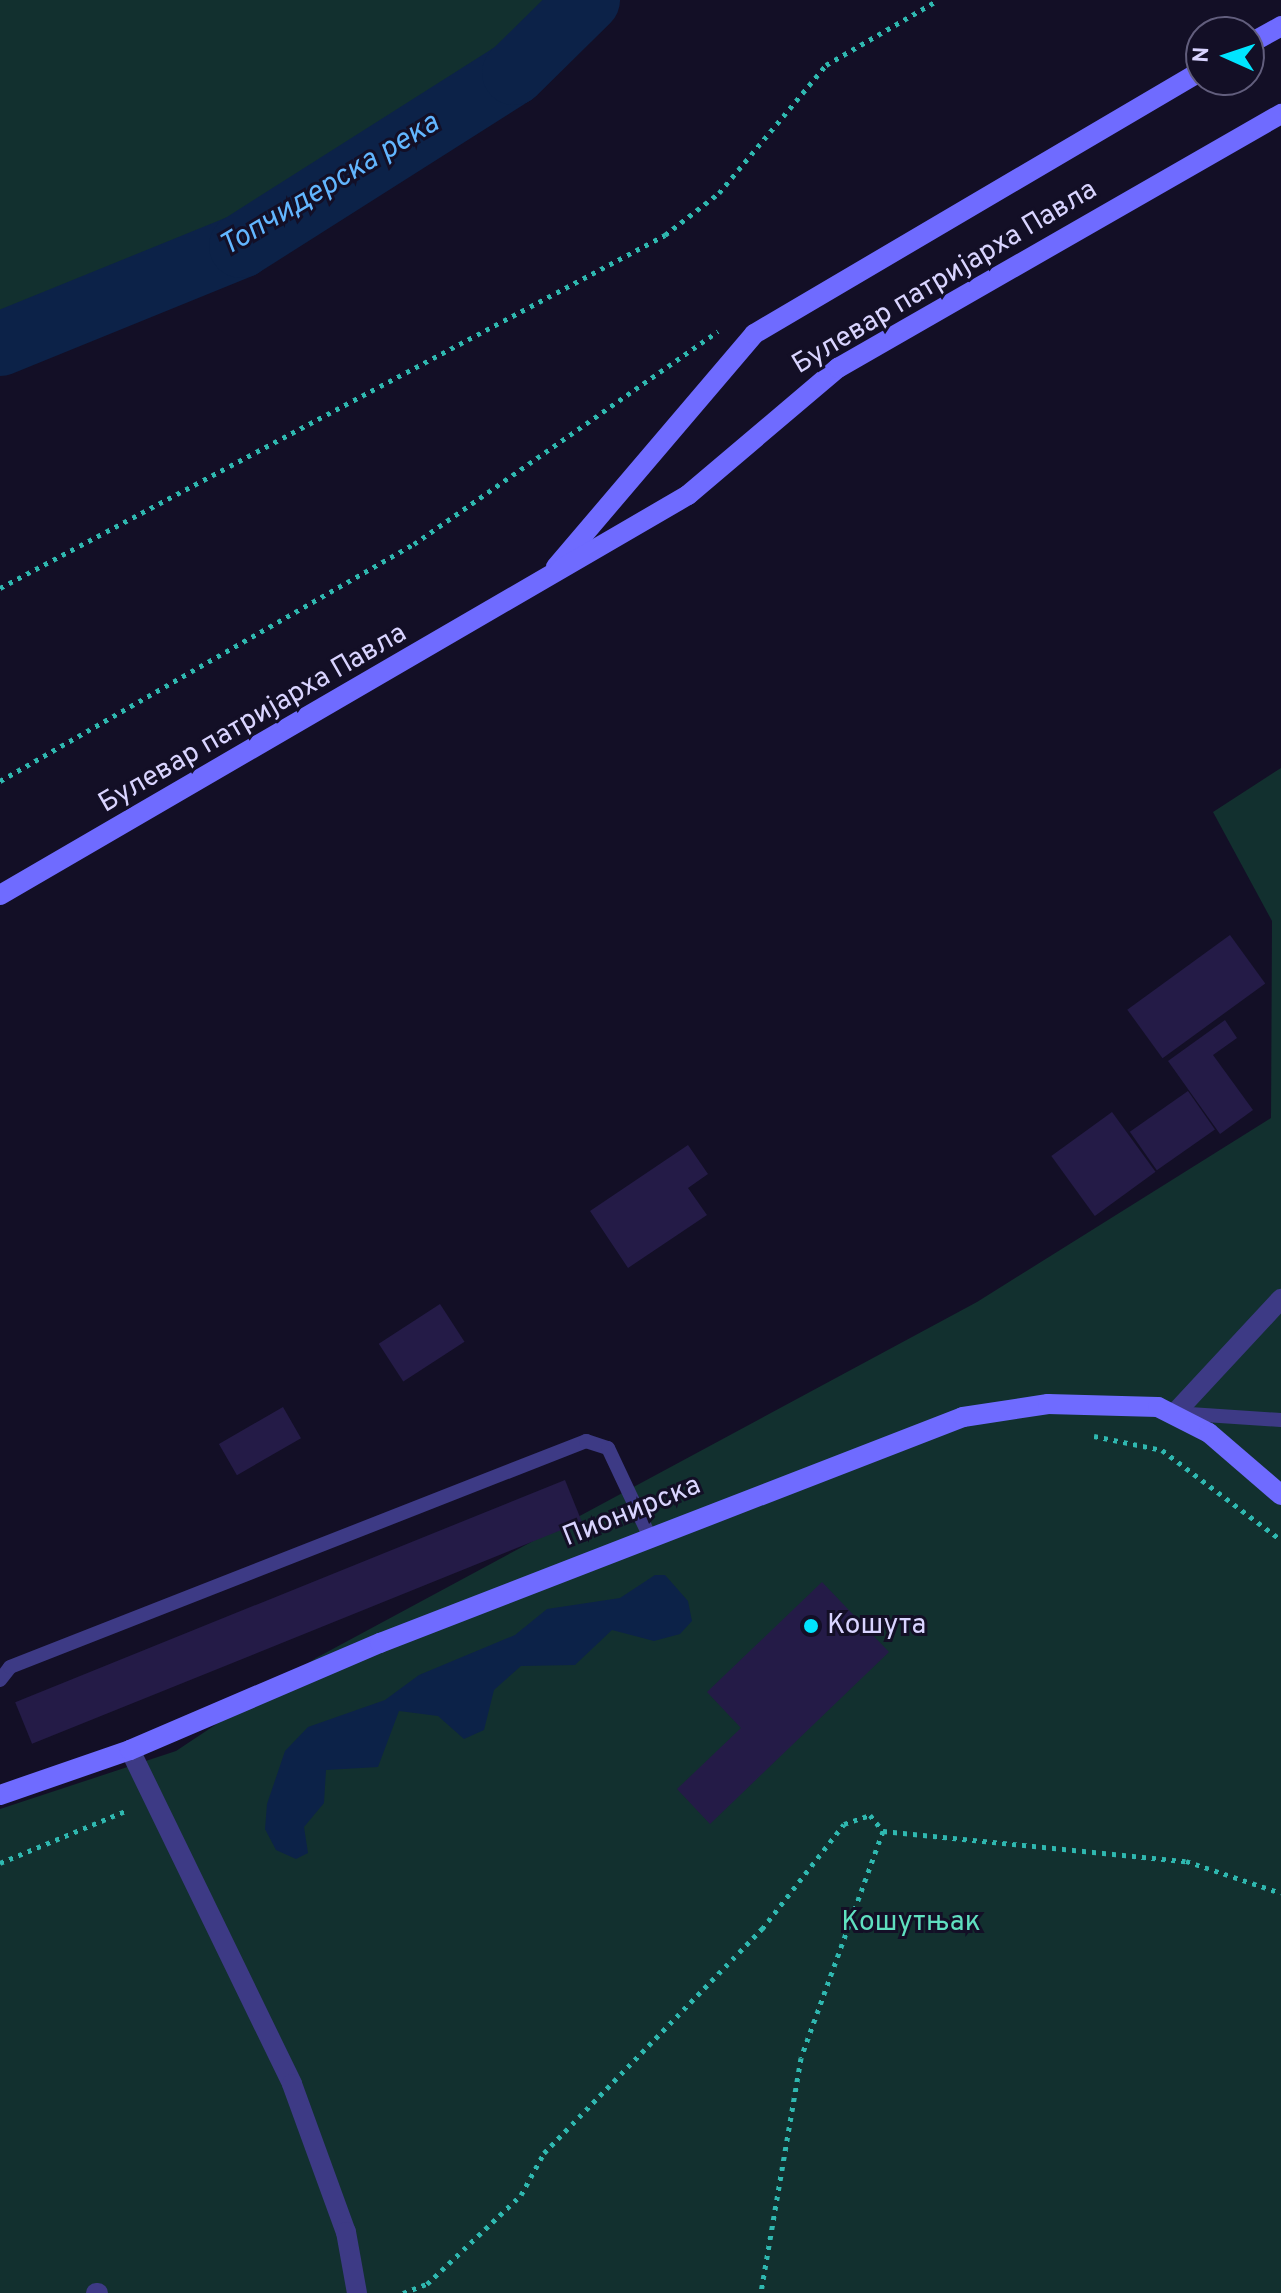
<!DOCTYPE html>
<meta charset="utf-8">
<style>
body{margin:0}
#map{position:relative;width:1281px;height:2293px;overflow:hidden;background:#130f26;font-family:Overpass,sans-serif}
div>[style]{position:absolute}
.green>*{inset:0;background:#12302f}
.water>*{inset:0;background:#0c2248}
.river>*{height:64px;margin:-32px;padding:0 32px;transform-origin:32px;border-radius:32px;background:#0c2248}
.building>*{inset:0;background:#241b47;transform-origin:0 0}
.path>*{height:5px;margin-top:-2.5px;transform-origin:0;background:repeating-linear-gradient(90deg,#2fb8b0 0 4px,transparent 0 10px)}
.lane>*{height:14px;margin:-7px;padding:0 7px;transform-origin:7px;border-radius:7px;background:#3d3a85}
.street>*{height:20px;margin:-10px;padding:0 10px;transform-origin:10px;border-radius:10px;background:#3d3a85}
.secondary>*{height:20px;margin:-10px;padding:0 10px;transform-origin:10px;border-radius:10px;background:#6f6bff}
.dots>*{width:22px;height:22px;translate:-50% -50%;box-sizing:border-box;border:4px solid #130f26;border-radius:50%}
span{translate:-50% -50%;white-space:nowrap;text-align:center;line-height:1.15;-webkit-text-stroke:6px #130f26;paint-order:stroke}
.street-label{font-size:28px;color:#d9d4ff}
.poi-label{font-size:28px;color:#d9d4ff}
.left{translate:0 -50%;text-align:left}
.park-label{font-size:28px;color:#5fe0c0}
.water-label{font-size:30px;color:#62b6ff;font-style:italic}
.north{position:absolute;left:1185px;top:16px;width:80px;height:80px;box-sizing:border-box;background:#130f26;border:2px solid #625e7d;border-radius:50%;rotate:273deg;font-size:22px;font-weight:700;line-height:32px;text-align:center;color:#d9d4ff}
.north::after{content:'';display:block;margin:auto;width:28px;height:36px;background:#00e5ff;clip-path:polygon(50% 0,100% 100%,50% 72%,0 100%)}
</style>
<div id="map">
<div class="green">
<div style="clip-path:polygon(0 0,588px 0,514px 73px,241px 246px,0 344px)"></div>
<div style="clip-path:polygon(1281px 768px,1281px 2293px,0 2293px,0 1809px,176px 1751px,316px 1658px,977px 1302px,1271px 1118px,1272px 921px,1213px 812px)"></div>
</div>
<div class="water">
<div style="clip-path:polygon(655px 1575px,665px 1575px,688px 1601px,692px 1621px,680px 1634px,654px 1641px,612px 1630px,575px 1665px,521px 1666px,494px 1690px,484px 1730px,464px 1739px,438px 1716px,399px 1711px,378px 1767px,326px 1770px,324px 1803px,304px 1827px,308px 1853px,296px 1859px,276px 1850px,265px 1829px,267px 1804px,285px 1751px,308px 1727px,385px 1700px,419px 1675px,515px 1635px,547px 1609px,620px 1598px)"></div>
</div>
<div class="river">
<div style="left:0;top:344px;width:260px;rotate:-22.1deg"></div>
<div style="left:241px;top:246px;width:323px;rotate:-32.4deg"></div>
<div style="left:514px;top:73px;width:104px;rotate:-44.6deg"></div>
</div>
<div class="building">
<div style="left:1230px;top:935px;width:60px;height:127px;rotate:54deg"></div>
<div style="clip-path:polygon(1225px 1020px,1237px 1038px,1213px 1055px,1253px 1110px,1220px 1134px,1168px 1061px)"></div>
<div style="left:1188px;top:1091px;width:47px;height:71px;rotate:55deg"></div>
<div style="left:1112px;top:1112px;width:74px;height:75px;rotate:54deg"></div>
<div style="clip-path:polygon(688px 1145px,708px 1174px,688px 1188px,707px 1215px,628px 1268px,590px 1211px)"></div>
<div style="left:440px;top:1304px;width:45px;height:73px;rotate:57deg"></div>
<div style="left:283px;top:1407px;width:36px;height:74px;rotate:60deg"></div>
<div style="left:565px;top:1480px;width:45px;height:593px;rotate:68deg"></div>
<div style="clip-path:polygon(822px 1582px,889px 1652px,710px 1824px,677px 1789px,741px 1728px,707px 1692px)"></div>
</div>
<div class="path">
<div style="left:0;top:588px;width:753px;rotate:-27.96deg"></div>
<div style="left:665px;top:235px;width:68px;rotate:-37.9deg"></div>
<div style="left:719px;top:193px;width:167px;rotate:-50.1deg"></div>
<div style="left:826px;top:65px;width:129px;rotate:-30.1deg"></div>
<div style="left:0;top:781px;width:477px;rotate:-29.8deg"></div>
<div style="left:414px;top:544px;width:371px;rotate:-35deg"></div>
<div style="left:1094px;top:1436px;width:69px;rotate:11.6deg"></div>
<div style="left:1162px;top:1450px;width:149px;rotate:37.1deg"></div>
<div style="left:883px;top:1831px;width:304px;rotate:5.7deg"></div>
<div style="left:1186px;top:1861px;width:100px;rotate:18.6deg"></div>
<div style="left:0;top:1863px;width:139px;rotate:-22.5deg"></div>
<div style="left:403px;top:2293px;width:26px;rotate:-21deg"></div>
<div style="left:427px;top:2284px;width:129px;rotate:-43.4deg"></div>
<div style="left:521px;top:2195px;width:48px;rotate:-61.3deg"></div>
<div style="left:544px;top:2153px;width:313px;rotate:-45.8deg"></div>
<div style="left:762px;top:1929px;width:133px;rotate:-52deg"></div>
<div style="left:844px;top:1824px;width:28px;rotate:-19deg"></div>
<div style="left:870px;top:1815px;width:21px;rotate:51deg"></div>
<div style="left:883px;top:1831px;width:241px;rotate:109.9deg"></div>
<div style="left:801px;top:2058px;width:238px;rotate:99.7deg"></div>
</div>
<div class="lane">
<div style="left:1175px;top:1413px;width:106px;rotate:3.8deg"></div>
<div style="left:0;top:1680px;width:16px;rotate:-52deg"></div>
<div style="left:10px;top:1667px;width:619px;rotate:-21.42deg"></div>
<div style="left:586px;top:1441px;width:23px;rotate:18deg"></div>
<div style="left:608px;top:1448px;width:96px;rotate:64.8deg"></div>
</div>
<div class="street">
<div style="left:1175px;top:1413px;width:156px;rotate:-47.1deg"></div>
<div style="left:130px;top:1750px;width:371px;rotate:64.1deg"></div>
<div style="left:292px;top:2084px;width:158px;rotate:70deg"></div>
<div style="left:346px;top:2232px;width:62px;rotate:79.8deg"></div>
<div style="left:96px;top:2293px;width:2px"></div>
</div>
<div class="secondary">
<div style="left:1249px;top:44px;width:37px;rotate:-29deg"></div>
<div style="left:556px;top:567px;width:306px;rotate:-49.6deg"></div>
<div style="left:754px;top:334px;width:519px;rotate:-30.47deg"></div>
<div style="left:0;top:895px;width:796px;rotate:-30.17deg"></div>
<div style="left:688px;top:495px;width:197px;rotate:-40.3deg"></div>
<div style="left:838px;top:368px;width:511px;rotate:-29.83deg"></div>
<div style="left:0;top:1795px;width:138px;rotate:-19.1deg"></div>
<div style="left:130px;top:1750px;width:272px;rotate:-23.2deg"></div>
<div style="left:380px;top:1643px;width:625px;rotate:-21.19deg"></div>
<div style="left:963px;top:1417px;width:86px;rotate:-8.7deg"></div>
<div style="left:1048px;top:1404px;width:110px;rotate:1.6deg"></div>
<div style="left:1158px;top:1407px;width:57px;rotate:27deg"></div>
<div style="left:1209px;top:1433px;width:95px;rotate:40.7deg"></div>
</div>
<div class="dots">
<div style="left:811px;top:1626px;background:#00e5ff"></div>
</div>
<div class="street-label">
<span style="left:945px;top:278px;rotate:-31deg">Булевар патријарха Павла</span>
<span style="left:253px;top:719px;rotate:-30deg">Булевар патријарха Павла</span>
<span style="left:632px;top:1512px;rotate:-22deg">Пионирска</span>
</div>
<div class="poi-label">
<span class="left" style="left:827px;top:1626px">Кошута</span>
</div>
<div class="park-label">
<span style="left:911px;top:1923px">Кошутњак</span>
</div>
<div class="water-label">
<span style="left:330px;top:186px;rotate:-31deg">Топчидерска река</span>
</div>
<div class="north">N</div>
</div>
